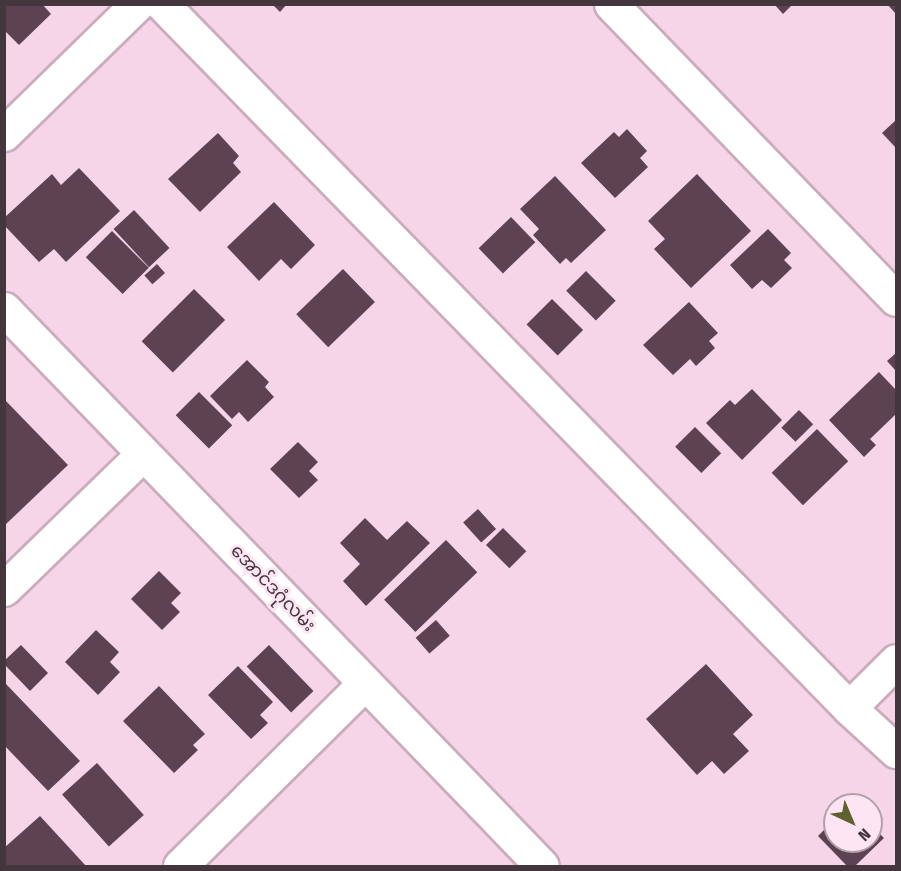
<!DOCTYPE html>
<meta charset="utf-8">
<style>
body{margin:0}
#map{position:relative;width:901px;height:871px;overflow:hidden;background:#f5d5e7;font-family:"Fira Sans Condensed","Noto Sans Myanmar",sans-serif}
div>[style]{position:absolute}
.building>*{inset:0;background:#5d4352;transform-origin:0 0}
.roads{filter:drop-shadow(2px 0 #caacbd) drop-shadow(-2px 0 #caacbd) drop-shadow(0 2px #caacbd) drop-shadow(0 -2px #caacbd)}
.minor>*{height:33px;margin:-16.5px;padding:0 16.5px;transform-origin:16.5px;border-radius:16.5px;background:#fff}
span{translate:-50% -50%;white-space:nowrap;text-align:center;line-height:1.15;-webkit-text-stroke:6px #fee5f3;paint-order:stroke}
.street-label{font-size:18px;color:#43363d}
.frame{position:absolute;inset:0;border:6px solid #43363d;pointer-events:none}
.north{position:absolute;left:823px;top:793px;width:60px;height:60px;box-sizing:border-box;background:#fee5f3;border:2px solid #b39faa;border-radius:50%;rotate:136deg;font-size:16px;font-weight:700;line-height:24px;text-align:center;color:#43363d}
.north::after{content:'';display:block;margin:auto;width:21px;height:27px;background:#5f622f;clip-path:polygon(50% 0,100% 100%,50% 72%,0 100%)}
</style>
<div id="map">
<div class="building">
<div style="clip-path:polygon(4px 4px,42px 4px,51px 14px,19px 45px,4px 30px)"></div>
<div style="clip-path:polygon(272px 4px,287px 4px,280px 12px)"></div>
<div style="clip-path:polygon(774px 4px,793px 4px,783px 14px)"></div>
<div style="clip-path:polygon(887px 4px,896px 4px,896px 14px)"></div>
<div style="clip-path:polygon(896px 120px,896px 148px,882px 133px)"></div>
<div style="clip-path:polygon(627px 129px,647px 151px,640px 158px,648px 167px,615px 198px,581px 163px,614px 132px,619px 137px)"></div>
<div style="clip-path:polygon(218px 133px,239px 156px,233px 163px,241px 172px,200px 212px,168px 179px)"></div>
<div style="clip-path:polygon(79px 168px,120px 211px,66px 262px,54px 249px,39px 262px,4px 225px,4px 218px,52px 174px,61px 185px)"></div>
<div style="clip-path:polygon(697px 174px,751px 231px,691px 288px,654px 249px,665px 239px,648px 221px)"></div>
<div style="clip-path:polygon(555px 176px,606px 230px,571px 263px,566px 258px,560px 264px,533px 235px,539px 229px,520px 209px)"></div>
<div style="clip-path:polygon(274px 202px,315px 245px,291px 269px,281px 259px,259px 281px,227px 247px)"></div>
<div style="left:134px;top:210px;width:52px;height:28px;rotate:47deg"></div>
<div style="left:511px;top:217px;width:35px;height:45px;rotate:46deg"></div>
<div style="clip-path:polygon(768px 229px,791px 253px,784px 260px,792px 268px,771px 288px,762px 280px,752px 289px,730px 265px)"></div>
<div style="left:112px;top:231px;width:52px;height:37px;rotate:45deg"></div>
<div style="left:157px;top:264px;width:12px;height:17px;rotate:48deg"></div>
<div style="left:343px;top:269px;width:46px;height:65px;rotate:46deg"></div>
<div style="left:586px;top:271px;width:42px;height:28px;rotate:45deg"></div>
<div style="left:194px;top:289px;width:44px;height:74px;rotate:45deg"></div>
<div style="left:552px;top:299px;width:44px;height:36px;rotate:45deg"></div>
<div style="clip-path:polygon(689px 302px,718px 333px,709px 341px,715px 348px,696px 366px,690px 359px,673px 375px,643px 345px)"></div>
<div style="clip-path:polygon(896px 353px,896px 371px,887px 361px)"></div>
<div style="clip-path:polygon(247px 360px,269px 382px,265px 387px,274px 397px,248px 422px,239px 412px,232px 419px,210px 396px)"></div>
<div style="clip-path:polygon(879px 372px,896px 390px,896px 414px,870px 439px,876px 445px,864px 457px,829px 420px)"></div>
<div style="clip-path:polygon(752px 389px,782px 420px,742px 460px,706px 423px,730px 400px,735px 405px)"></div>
<div style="left:199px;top:392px;width:47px;height:33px;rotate:45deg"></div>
<div style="clip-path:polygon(4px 399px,68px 465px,4px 526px)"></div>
<div style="left:799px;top:410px;width:20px;height:25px;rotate:45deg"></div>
<div style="left:695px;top:427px;width:37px;height:28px;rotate:45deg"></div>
<div style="left:817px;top:429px;width:45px;height:63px;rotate:46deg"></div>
<div style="clip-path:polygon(298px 442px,318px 462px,309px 471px,318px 480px,299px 498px,270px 469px)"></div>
<div style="left:478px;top:509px;width:27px;height:20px;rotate:48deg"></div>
<div style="clip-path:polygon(365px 518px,387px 540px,407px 521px,430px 543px,366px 606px,343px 581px,360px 564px,340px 543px)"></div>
<div style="left:503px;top:528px;width:33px;height:24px;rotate:45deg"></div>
<div style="left:446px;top:540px;width:45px;height:86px;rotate:46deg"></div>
<div style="clip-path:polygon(159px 571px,181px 593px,171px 603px,180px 612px,162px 630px,131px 599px)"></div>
<div style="left:436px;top:620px;width:21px;height:27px;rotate:49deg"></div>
<div style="clip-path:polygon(96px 630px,119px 652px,110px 662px,120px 672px,98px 695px,65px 662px)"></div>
<div style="clip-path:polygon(21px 645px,48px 673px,30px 691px,4px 664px,4px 661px)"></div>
<div style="left:269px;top:645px;width:64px;height:31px;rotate:46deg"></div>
<div style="clip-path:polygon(706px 664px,753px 715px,733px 734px,749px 751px,724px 774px,712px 761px,697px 775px,646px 719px)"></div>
<div style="clip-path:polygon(238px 666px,273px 702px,260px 715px,268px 723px,251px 739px,208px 695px)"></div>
<div style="clip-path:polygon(6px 684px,80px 761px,48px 791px,4px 745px)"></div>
<div style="clip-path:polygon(159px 686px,205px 734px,193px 745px,198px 750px,174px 773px,123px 721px)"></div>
<div style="left:97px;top:763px;width:70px;height:47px;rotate:48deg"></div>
<div style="clip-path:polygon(40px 816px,86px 866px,4px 866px,4px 848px)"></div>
<div style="clip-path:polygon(835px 819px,835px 841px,871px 841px,871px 825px,884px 838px,855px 866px,847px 866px,818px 836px)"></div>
</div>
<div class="roads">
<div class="minor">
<div style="left:162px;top:4px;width:984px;rotate:45.7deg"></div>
<div style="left:849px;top:708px;width:64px;rotate:42.5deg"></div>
<div style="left:611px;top:4px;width:410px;rotate:46deg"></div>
<div style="left:4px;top:134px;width:186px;rotate:-44.3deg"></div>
<div style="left:4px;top:309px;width:774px;rotate:45.99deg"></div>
<div style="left:4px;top:589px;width:194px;rotate:-44.2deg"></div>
<div style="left:849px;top:708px;width:66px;rotate:-45deg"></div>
<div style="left:180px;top:866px;width:260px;rotate:-44.7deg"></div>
</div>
</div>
<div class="street-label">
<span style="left:273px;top:588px;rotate:46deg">အောင်ဒဂုံလမ်း</span>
</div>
<div class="frame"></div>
<div class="north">N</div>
</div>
